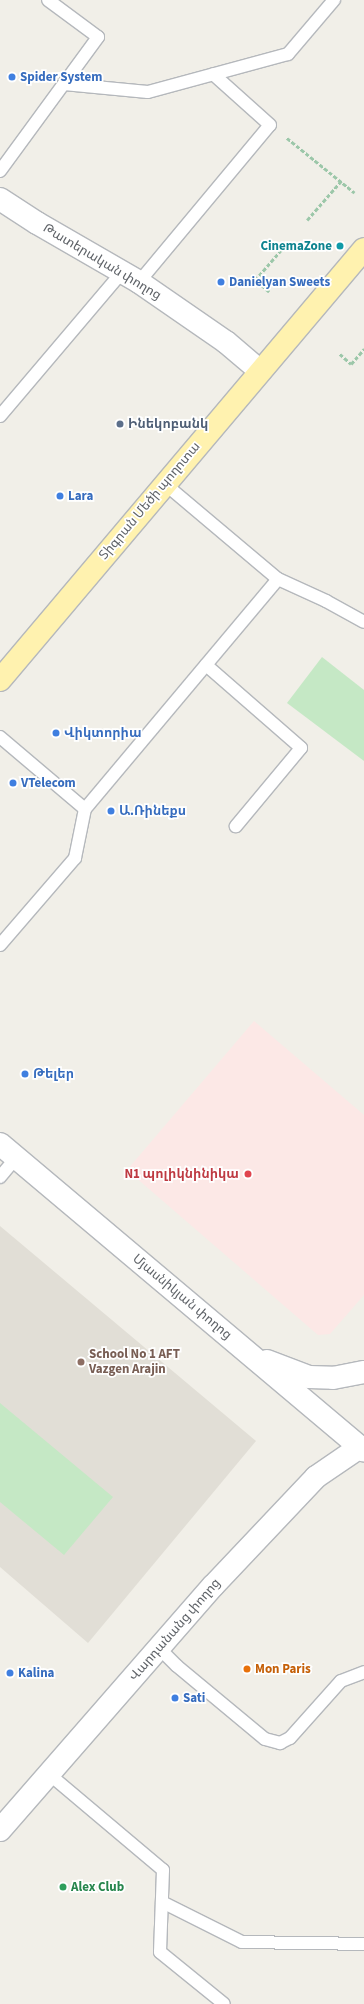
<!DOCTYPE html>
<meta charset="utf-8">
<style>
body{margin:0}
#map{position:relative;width:364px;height:2004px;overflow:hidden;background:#f1efe8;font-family:"Source Sans 3","Noto Sans Armenian",sans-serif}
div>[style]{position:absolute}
.education>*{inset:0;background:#e1ded6}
.medical>*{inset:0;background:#fce8e6}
.green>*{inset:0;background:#c5e8c5}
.path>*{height:2.5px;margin-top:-1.25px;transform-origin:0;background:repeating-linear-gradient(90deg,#9cc7a9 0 4px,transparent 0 6px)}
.roads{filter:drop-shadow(1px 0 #b5b8bc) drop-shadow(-1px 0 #b5b8bc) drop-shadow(0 1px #b5b8bc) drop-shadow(0 -1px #b5b8bc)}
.lane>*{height:12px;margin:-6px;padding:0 6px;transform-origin:6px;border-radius:6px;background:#fff}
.street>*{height:22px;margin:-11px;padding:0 11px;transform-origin:11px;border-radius:11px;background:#fff}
.secondary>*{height:22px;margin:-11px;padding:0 11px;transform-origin:11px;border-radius:11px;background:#fff}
.primary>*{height:22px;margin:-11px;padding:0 11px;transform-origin:11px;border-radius:11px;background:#fff2af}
.dots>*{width:11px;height:11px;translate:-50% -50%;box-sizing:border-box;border:2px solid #fff;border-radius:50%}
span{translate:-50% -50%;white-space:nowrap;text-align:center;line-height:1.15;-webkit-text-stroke:3.5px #fff;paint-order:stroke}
.shop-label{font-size:13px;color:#366cbe;font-weight:700}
.left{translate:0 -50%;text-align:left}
.culture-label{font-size:13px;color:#0d838f;font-weight:700}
.right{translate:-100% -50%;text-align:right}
.street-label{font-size:13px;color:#5f6368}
.service-label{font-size:13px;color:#4e5e75;font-weight:700}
.health-label{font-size:13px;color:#be3a42;font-weight:700}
.education-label{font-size:13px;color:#785e54;font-weight:700}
.food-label{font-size:13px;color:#c56008;font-weight:700}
.leisure-label{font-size:13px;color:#27864d;font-weight:700}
</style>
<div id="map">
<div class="education">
<div style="clip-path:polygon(0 1226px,256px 1441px,88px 1643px,0 1567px)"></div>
</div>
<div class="medical">
<div style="clip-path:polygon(254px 1021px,364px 1115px,364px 1295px,330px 1334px,318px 1335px,127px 1170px)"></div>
</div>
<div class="green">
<div style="clip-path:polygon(322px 657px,364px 690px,364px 761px,287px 703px)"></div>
<div style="clip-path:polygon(0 1403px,113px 1497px,64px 1555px,0 1502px)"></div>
</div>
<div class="path">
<div style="left:287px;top:138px;width:87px;rotate:39deg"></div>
<div style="left:307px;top:220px;width:52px;rotate:-48.9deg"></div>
<div style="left:269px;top:292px;width:18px;rotate:-139deg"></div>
<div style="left:255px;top:280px;width:50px;rotate:-49deg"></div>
<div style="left:340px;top:354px;width:15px;rotate:42deg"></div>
<div style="left:351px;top:364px;width:20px;rotate:-49deg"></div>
</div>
<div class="roads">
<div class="lane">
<div style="left:64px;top:84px;width:84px;rotate:5.4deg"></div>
<div style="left:148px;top:92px;width:145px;rotate:-15.2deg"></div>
<div style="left:288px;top:54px;width:71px;rotate:-49.6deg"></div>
<div style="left:0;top:171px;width:166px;rotate:-53.8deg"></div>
<div style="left:98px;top:37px;width:62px;rotate:-143.5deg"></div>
<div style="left:139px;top:282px;width:204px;rotate:-50.2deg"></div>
<div style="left:270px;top:125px;width:76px;rotate:-138.2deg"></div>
<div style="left:0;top:416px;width:189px;rotate:-49.7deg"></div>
<div style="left:165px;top:484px;width:148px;rotate:40.1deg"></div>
<div style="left:278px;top:579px;width:53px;rotate:24.6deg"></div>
<div style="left:326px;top:601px;width:43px;rotate:28.9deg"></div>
<div style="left:206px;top:665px;width:126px;rotate:41.1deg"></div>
<div style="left:301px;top:748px;width:102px;rotate:129.8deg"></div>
<div style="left:0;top:737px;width:111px;rotate:40.3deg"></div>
<div style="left:85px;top:809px;width:300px;rotate:-50deg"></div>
<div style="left:0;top:945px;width:115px;rotate:-49.2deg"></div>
<div style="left:75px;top:858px;width:50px;rotate:-78.5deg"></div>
<div style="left:0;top:1177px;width:25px;rotate:-50deg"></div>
<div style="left:159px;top:1648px;width:25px;rotate:45deg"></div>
<div style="left:177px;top:1666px;width:114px;rotate:39.7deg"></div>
<div style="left:265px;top:1739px;width:16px;rotate:15deg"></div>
<div style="left:280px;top:1743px;width:11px;rotate:-27deg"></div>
<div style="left:290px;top:1738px;width:76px;rotate:-48.2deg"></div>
<div style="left:341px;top:1681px;width:25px;rotate:-21deg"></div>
<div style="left:49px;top:1774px;width:149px;rotate:40.1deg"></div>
<div style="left:163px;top:1870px;width:82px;rotate:92.1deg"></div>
<div style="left:160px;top:1952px;width:82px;rotate:39.1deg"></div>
<div style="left:162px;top:1902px;width:89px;rotate:26.6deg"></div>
<div style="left:242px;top:1942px;width:122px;rotate:0.9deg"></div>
</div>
<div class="street">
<div style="left:0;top:199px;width:44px;rotate:33deg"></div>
<div style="left:37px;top:223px;width:118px;rotate:30deg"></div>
<div style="left:139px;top:282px;width:106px;rotate:34.6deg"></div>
<div style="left:226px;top:342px;width:43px;rotate:40.3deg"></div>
<div style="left:0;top:1830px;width:324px;rotate:-48.9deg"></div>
<div style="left:213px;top:1586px;width:150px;rotate:-46.6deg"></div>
<div style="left:316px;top:1477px;width:53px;rotate:-34.3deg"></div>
</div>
<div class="secondary">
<div style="left:0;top:1144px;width:476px;rotate:40.1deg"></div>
<div style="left:267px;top:1361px;width:45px;rotate:20.9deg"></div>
<div style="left:309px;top:1377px;width:24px;rotate:2deg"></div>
<div style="left:333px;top:1378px;width:32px;rotate:-11deg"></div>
</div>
<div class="primary">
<div style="left:0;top:680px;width:564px;rotate:-49.82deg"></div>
</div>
</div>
<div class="dots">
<div style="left:12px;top:77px;background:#3f7fe0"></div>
<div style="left:340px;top:246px;background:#0f9aa8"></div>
<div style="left:221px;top:282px;background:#3f7fe0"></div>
<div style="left:120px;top:424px;background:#5c6f8a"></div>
<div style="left:60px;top:496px;background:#3f7fe0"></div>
<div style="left:56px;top:733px;background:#3f7fe0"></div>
<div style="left:13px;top:783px;background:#3f7fe0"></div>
<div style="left:111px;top:811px;background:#3f7fe0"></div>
<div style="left:25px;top:1074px;background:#3f7fe0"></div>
<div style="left:248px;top:1174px;background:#e0444e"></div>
<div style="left:81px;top:1362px;background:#8d6e63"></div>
<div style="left:247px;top:1669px;background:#e8710a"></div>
<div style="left:10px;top:1673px;background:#3f7fe0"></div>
<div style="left:175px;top:1698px;background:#3f7fe0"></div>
<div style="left:63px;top:1887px;background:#2e9e5b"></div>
</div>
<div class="shop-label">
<span class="left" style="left:20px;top:77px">Spider System</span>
<span class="left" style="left:229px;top:282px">Danielyan Sweets</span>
<span class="left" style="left:68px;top:496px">Lara</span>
<span class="left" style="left:64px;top:733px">Վիկտորիա</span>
<span class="left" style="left:21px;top:783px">VTelecom</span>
<span class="left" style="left:119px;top:811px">Ա.Ռինեքս</span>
<span class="left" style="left:33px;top:1074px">Թելեր</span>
<span class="left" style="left:18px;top:1673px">Kalina</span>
<span class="left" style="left:183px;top:1698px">Sati</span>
</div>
<div class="culture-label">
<span class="right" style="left:332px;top:246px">CinemaZone</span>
</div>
<div class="street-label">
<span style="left:102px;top:262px;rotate:31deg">Թատերական փողոց</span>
<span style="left:150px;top:501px;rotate:-50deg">Տիգրան Մեծի պողոտա</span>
<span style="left:182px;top:1297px;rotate:40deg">Մյասնիկյան փողոց</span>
<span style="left:175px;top:1630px;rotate:-49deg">Վարդանանց փողոց</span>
</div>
<div class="service-label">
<span class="left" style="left:128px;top:424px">Ինեկոբանկ</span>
</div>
<div class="health-label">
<span class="right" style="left:239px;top:1174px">N1 պոլիկնինիկա</span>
</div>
<div class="education-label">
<span class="left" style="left:89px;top:1362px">School No 1 AFT<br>Vazgen Arajin</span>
</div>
<div class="food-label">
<span class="left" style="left:255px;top:1669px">Mon Paris</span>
</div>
<div class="leisure-label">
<span class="left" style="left:71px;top:1887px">Alex Club</span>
</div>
</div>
